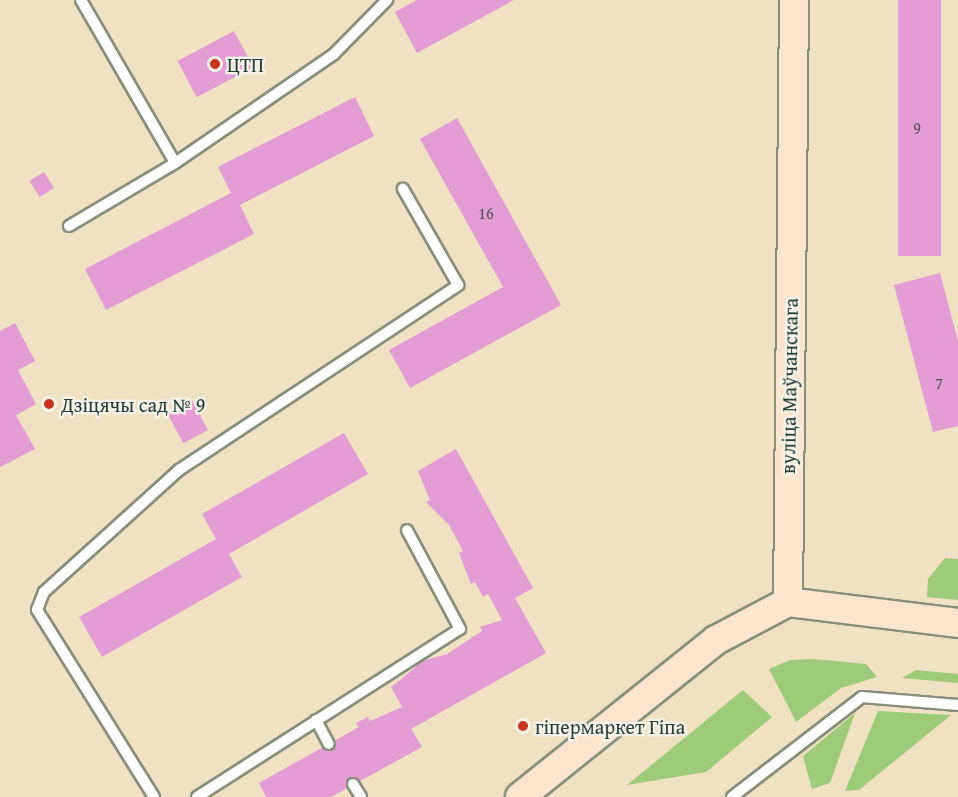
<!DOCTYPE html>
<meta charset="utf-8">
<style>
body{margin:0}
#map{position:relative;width:958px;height:797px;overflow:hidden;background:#efe1c2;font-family:"Gentium Book Plus",serif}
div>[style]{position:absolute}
.green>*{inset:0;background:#9dcb79}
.building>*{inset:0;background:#e49dd4;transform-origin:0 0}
.roads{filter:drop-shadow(2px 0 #878f7b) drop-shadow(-2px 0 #878f7b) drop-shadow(0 2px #878f7b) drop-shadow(0 -2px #878f7b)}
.service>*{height:10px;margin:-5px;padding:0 5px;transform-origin:5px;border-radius:5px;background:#fff}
.secondary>*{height:28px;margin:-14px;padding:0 14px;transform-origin:14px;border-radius:14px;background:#fce5cf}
.dots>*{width:16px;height:16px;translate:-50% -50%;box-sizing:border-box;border:3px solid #f7f3e8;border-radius:50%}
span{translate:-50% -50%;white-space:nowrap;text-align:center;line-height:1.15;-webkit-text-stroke:4.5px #f7f3e8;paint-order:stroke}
.number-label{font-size:16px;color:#50555c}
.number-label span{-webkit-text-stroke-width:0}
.poi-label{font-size:20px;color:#1f3d34}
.left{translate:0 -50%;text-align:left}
.street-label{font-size:20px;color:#1f3d34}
</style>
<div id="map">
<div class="green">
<div style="clip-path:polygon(945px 558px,958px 559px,958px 600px,927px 597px,928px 579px)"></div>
<div style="clip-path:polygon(814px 659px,866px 664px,877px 677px,841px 688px,796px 722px,769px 669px,790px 660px)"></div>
<div style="clip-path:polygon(916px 670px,958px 674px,958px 683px,902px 678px)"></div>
<div style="clip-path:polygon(743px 690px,772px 717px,706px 772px,627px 785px)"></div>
<div style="clip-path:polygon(878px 711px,951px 715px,859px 790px,845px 791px)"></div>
<div style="clip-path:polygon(855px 713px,830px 783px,812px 789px,803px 756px)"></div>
</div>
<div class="building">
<div style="clip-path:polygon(417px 0,514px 0,417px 53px,395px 12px)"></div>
<div style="left:898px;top:0;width:43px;height:256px"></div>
<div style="left:234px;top:31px;width:41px;height:64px;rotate:62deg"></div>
<div style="clip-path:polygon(355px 97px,374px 136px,240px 205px,254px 234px,106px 310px,85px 269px,231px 193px,218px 167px)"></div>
<div style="clip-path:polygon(457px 118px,561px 305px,410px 388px,389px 350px,503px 287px,420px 139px)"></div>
<div style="left:44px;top:172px;width:19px;height:17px;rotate:58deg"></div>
<div style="clip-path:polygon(940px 273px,958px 341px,958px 426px,933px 432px,894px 285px)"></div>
<div style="clip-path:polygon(15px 323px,35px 361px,18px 370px,36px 404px,16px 415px,35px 449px,0 467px,0 331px)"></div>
<div style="left:192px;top:400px;width:34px;height:28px;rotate:62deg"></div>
<div style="clip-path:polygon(344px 433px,368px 474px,229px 554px,242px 577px,102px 657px,79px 617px,216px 539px,202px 514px)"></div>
<div style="clip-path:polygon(456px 449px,533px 588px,515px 598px,546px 653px,411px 729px,422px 747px,331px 797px,266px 797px,259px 783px,359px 727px,356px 723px,368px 717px,370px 721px,402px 707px,391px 687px,416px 667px,414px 663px,447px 654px,482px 631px,480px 627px,502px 620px,488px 594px,483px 597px,475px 582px,471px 584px,459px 553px,463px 551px,449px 525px,426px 502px,430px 500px,418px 471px)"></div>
</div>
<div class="roads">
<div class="service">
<div style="left:81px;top:0;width:188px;rotate:60deg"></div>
<div style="left:69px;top:226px;width:123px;rotate:-30.7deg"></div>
<div style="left:175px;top:163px;width:193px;rotate:-34.4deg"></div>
<div style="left:334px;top:54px;width:76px;rotate:-45.5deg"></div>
<div style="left:316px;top:720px;width:27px;rotate:62deg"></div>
<div style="left:353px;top:784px;width:15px;rotate:58deg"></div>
<div style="left:154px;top:797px;width:221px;rotate:-122deg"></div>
<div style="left:37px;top:610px;width:19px;rotate:-69deg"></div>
<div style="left:44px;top:592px;width:182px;rotate:-42.1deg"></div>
<div style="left:179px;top:470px;width:335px;rotate:-33.5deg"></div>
<div style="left:458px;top:285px;width:111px;rotate:-119.8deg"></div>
<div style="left:197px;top:797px;width:312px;rotate:-32.6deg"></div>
<div style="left:460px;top:629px;width:112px;rotate:-118.2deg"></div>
<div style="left:732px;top:797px;width:164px;rotate:-37.6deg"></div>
<div style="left:862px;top:697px;width:96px;rotate:4.8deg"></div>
</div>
<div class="secondary">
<div style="left:794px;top:0;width:602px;rotate:90.57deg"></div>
<div style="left:788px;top:602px;width:171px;rotate:7deg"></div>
<div style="left:520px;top:797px;width:251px;rotate:-38.7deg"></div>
<div style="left:716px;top:640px;width:81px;rotate:-27.8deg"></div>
</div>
</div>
<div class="dots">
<div style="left:215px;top:64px;background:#c8321e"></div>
<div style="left:49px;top:404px;background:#c8321e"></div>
<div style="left:523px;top:726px;background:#c8321e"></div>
</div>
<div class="number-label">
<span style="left:917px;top:128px">9</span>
<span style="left:486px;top:213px">16</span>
<span style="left:939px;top:383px">7</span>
</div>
<div class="poi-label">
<span class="left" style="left:227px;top:64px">ЦТП</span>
<span class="left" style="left:61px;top:404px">Дзіцячы сад № 9</span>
<span class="left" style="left:535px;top:726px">гіпермаркет Гіпа</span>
</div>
<div class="street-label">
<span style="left:789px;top:386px;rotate:-89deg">вуліца Маўчанскага</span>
</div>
</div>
